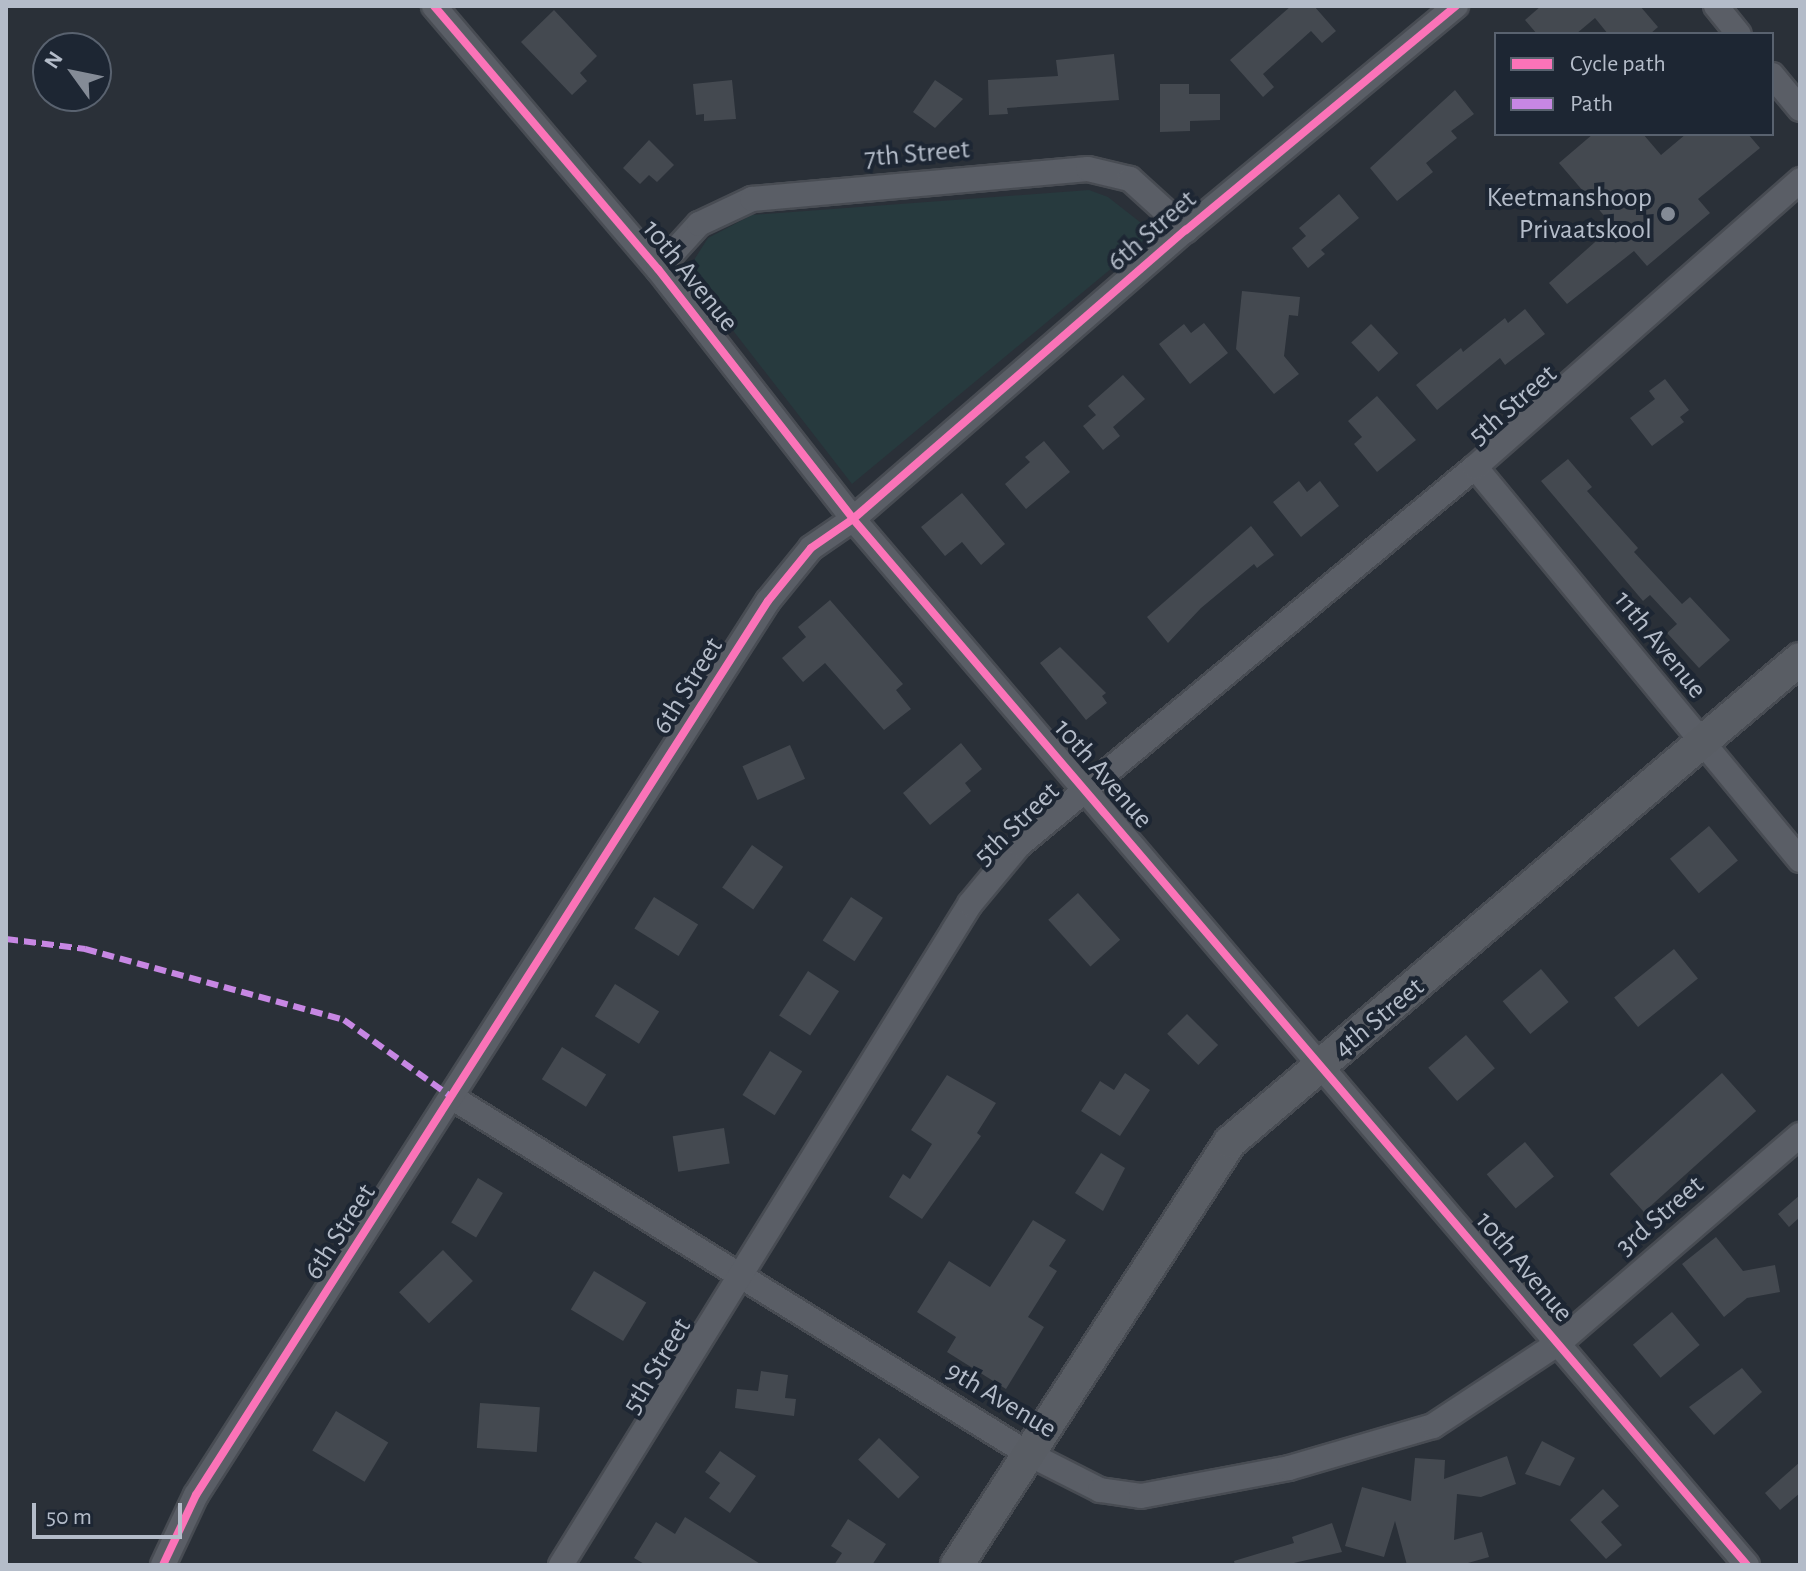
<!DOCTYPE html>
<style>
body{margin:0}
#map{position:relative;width:1806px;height:1571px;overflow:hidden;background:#2a3038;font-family:"Alegreya Sans",sans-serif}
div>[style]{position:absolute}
.green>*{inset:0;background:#273a3e}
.building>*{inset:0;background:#444950;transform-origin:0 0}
.roads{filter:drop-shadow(2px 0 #484c53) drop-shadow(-2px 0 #484c53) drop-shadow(0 2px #484c53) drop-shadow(0 -2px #484c53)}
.street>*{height:24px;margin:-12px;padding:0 12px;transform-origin:12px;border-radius:12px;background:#5a5e66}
.secondary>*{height:32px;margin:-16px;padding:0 16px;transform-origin:16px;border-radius:16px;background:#595d64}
.quiet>*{height:6px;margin-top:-3px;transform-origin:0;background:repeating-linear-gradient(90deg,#c787e3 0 12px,transparent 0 18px)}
.cycleway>*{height:8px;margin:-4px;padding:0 4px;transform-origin:4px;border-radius:4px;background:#fb73b8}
.dots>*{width:22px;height:22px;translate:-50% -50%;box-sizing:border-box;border:4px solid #1d2633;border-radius:50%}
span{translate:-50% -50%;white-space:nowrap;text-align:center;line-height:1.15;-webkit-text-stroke:8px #1d2633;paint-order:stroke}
.street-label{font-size:28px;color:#b4bcc9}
.poi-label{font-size:28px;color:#b4bcc9}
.right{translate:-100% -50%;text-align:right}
.frame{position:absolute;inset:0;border:8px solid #b4bcc9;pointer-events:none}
.legend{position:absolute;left:1494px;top:32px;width:280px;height:104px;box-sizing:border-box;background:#1d2633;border:2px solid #59626f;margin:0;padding:10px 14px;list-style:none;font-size:24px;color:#b4bcc9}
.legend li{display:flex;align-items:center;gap:16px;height:40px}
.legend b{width:40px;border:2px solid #59626f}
.north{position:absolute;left:32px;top:32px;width:80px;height:80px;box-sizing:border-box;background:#1d2633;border:2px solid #59626f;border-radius:50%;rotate:303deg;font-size:22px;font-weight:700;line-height:32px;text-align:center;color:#b4bcc9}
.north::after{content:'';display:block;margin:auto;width:28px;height:36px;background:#848b96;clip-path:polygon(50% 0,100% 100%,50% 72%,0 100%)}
.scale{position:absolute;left:32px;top:1503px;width:150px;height:36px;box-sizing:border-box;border:4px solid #b4bcc9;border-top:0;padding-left:10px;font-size:24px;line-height:28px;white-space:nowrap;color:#b4bcc9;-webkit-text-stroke:6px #1d2633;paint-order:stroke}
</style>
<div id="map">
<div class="green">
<div style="clip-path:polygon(1089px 190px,1108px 197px,1154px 233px,852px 484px,687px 271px,708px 238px,752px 215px)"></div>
</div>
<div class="building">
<div style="clip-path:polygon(1291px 6px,1314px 6px,1336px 31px,1322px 43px,1311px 31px,1263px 74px,1274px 87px,1263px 97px,1230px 60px)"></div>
<div style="clip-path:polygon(1541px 6px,1640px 6px,1658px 27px,1650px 34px,1608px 34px,1595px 18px,1576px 34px,1537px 34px,1525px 20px)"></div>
<div style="clip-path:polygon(554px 10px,597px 56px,580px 73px,587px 81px,572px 95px,521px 42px)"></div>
<div style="clip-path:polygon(1114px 54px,1119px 100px,1007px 108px,1008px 114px,989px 115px,988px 80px,1058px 76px,1056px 60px)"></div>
<div style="clip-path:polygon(732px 80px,736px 119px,704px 121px,704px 114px,696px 115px,693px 84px)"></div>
<div style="clip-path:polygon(935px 80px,963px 99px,935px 128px,913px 112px)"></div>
<div style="clip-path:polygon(1160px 84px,1189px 84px,1189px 94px,1220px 94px,1220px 120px,1190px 121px,1190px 131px,1160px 132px)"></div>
<div style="clip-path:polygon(1455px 90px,1474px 114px,1451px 131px,1457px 138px,1426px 163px,1433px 172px,1397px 201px,1370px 168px)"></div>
<div style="clip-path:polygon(1593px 134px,1643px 134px,1661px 155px,1686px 134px,1748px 134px,1760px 148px,1698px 199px,1710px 213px,1647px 266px,1634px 251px,1567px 304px,1549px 283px,1613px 226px,1559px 163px)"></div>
<div style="clip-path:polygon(649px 140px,674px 165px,657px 182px,649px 175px,640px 184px,623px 168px)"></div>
<div style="clip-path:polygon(1339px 194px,1359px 218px,1321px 250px,1325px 254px,1308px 268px,1292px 248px,1306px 236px,1299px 228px)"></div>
<div style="clip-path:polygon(1242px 291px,1300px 297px,1298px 316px,1289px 315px,1284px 356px,1299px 374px,1274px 394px,1236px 349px)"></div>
<div style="clip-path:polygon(1525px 309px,1545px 334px,1505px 365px,1500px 358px,1437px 410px,1416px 385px,1461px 348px,1463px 352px,1505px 318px,1508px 323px)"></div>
<div style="clip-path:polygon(1204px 323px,1228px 353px,1190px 384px,1159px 344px,1184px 324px,1191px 333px)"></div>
<div style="left:1371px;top:324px;width:40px;height:27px;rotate:47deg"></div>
<div style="clip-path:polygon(1123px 375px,1145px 399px,1113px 427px,1120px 436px,1103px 450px,1083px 426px,1096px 415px,1088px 406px)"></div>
<div style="clip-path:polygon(1665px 379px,1689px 410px,1680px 417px,1684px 422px,1652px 446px,1630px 418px,1655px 399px,1649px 391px)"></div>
<div style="clip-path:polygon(1377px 396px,1416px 440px,1377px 472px,1354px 444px,1362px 437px,1348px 421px)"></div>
<div style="clip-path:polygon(1044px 441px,1070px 472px,1026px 509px,1005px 484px,1030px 462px,1025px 457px)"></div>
<div style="clip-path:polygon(1568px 459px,1592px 487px,1587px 491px,1638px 548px,1634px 552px,1682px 604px,1690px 597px,1730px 640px,1699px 668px,1667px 633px,1677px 624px,1650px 595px,1643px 601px,1541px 481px)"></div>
<div style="clip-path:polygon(1299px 481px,1307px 492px,1320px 481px,1339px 506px,1301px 537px,1273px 502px)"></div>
<div style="clip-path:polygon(962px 493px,1005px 544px,981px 565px,962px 542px,945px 556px,921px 527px)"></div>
<div style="clip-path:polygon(1251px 526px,1274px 555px,1257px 568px,1254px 564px,1201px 608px,1168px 643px,1147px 617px)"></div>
<div style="clip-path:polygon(830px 600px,903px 684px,896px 690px,911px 709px,884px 730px,825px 663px,803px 682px,782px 658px,806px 637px,798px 627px)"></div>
<div style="clip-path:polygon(1060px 647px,1106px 693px,1102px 696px,1107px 703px,1086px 720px,1040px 663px)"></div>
<div style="clip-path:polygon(961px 743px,982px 769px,965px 783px,971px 791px,930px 825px,903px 793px)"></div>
<div style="left:790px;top:745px;width:37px;height:52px;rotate:66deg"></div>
<div style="left:1709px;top:826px;width:45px;height:51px;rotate:50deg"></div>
<div style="left:752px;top:845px;width:38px;height:52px;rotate:35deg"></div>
<div style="left:1078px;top:893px;width:63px;height:40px;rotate:48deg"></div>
<div style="left:654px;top:897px;width:52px;height:37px;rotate:32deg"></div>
<div style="left:851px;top:897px;width:38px;height:52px;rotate:33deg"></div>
<div style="left:1674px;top:949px;width:38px;height:77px;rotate:51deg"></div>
<div style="left:1541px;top:969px;width:43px;height:50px;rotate:50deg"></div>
<div style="left:808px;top:971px;width:37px;height:53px;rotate:33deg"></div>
<div style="left:615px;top:984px;width:52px;height:38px;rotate:32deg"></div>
<div style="left:1187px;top:1014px;width:44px;height:28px;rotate:45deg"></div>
<div style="left:1466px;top:1035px;width:44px;height:50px;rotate:49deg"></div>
<div style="left:562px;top:1047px;width:52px;height:38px;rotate:32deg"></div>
<div style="left:770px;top:1051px;width:38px;height:52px;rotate:32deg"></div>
<div style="clip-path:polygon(1125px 1073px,1150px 1090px,1120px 1136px,1081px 1111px,1100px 1081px,1114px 1090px)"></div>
<div style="left:1722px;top:1073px;width:51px;height:151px;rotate:48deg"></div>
<div style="clip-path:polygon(947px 1075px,996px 1103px,977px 1133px,981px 1136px,922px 1219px,889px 1197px,903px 1174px,910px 1179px,932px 1144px,911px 1130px)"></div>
<div style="left:724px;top:1128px;width:36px;height:52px;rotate:81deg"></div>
<div style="left:1525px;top:1142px;width:45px;height:50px;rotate:50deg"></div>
<div style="clip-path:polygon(1101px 1153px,1125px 1168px,1103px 1211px,1075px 1193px)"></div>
<div style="left:478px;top:1178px;width:29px;height:52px;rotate:31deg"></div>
<div style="clip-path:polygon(1800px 1195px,1800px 1217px,1789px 1227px,1778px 1214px)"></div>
<div style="clip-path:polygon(1033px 1220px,1066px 1240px,1049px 1266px,1057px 1271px,1028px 1317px,1044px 1327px,1006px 1389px,947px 1352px,956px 1337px,917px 1312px,949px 1261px,990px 1287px)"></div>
<div style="clip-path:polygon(1716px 1237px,1743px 1271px,1775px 1265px,1780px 1292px,1747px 1298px,1724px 1317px,1682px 1264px)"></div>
<div style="left:443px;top:1250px;width:43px;height:61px;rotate:46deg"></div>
<div style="left:594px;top:1271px;width:61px;height:45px;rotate:31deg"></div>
<div style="left:1672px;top:1312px;width:43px;height:51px;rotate:50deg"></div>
<div style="clip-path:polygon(1742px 1368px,1762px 1392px,1714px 1435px,1689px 1407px)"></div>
<div style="clip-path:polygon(761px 1371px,788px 1375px,785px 1398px,796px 1399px,794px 1416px,735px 1408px,737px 1389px,758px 1391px)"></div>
<div style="left:480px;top:1403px;width:60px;height:45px;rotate:4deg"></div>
<div style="left:336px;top:1411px;width:61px;height:46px;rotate:31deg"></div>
<div style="left:879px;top:1438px;width:56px;height:30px;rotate:44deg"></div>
<div style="clip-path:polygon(1542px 1441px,1575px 1458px,1560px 1486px,1525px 1474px)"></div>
<div style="clip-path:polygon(720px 1451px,756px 1476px,730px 1513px,709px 1498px,720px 1483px,705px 1472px)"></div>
<div style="clip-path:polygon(1507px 1456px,1516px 1484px,1481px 1497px,1457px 1494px,1454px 1540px,1482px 1532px,1489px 1557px,1461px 1565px,1407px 1565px,1395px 1521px,1384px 1557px,1345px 1546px,1362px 1487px,1411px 1501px,1415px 1458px,1445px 1460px,1444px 1479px)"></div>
<div style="clip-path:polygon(1800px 1462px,1800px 1493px,1780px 1510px,1765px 1493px)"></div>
<div style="clip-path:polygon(1603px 1489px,1619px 1506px,1601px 1522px,1622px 1545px,1606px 1559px,1570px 1520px)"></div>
<div style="clip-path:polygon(685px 1517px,762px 1565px,646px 1565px,634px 1558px,656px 1522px,675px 1534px)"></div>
<div style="clip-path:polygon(848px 1519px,886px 1544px,872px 1565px,834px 1565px,842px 1553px,831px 1546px)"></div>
<div style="clip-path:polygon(1332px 1523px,1342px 1552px,1285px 1565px,1235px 1565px,1234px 1561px,1294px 1543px,1292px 1537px)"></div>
</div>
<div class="roads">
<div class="street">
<div style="left:434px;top:6px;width:345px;rotate:49.6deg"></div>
<div style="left:658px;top:269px;width:317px;rotate:52deg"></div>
<div style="left:853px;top:519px;width:1376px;rotate:49.48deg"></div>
<div style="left:1716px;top:6px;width:36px;rotate:51deg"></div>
<div style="left:1772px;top:75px;width:44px;rotate:50.5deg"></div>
<div style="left:658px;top:269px;width:61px;rotate:-47.7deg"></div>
<div style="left:699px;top:224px;width:59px;rotate:-25.3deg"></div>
<div style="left:752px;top:199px;width:337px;rotate:-5.1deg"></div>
<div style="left:1088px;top:169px;width:43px;rotate:13.4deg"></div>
<div style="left:1130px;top:179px;width:76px;rotate:42.3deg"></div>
<div style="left:1475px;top:467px;width:510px;rotate:50.41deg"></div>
<div style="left:453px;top:1098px;width:675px;rotate:31.74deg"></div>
<div style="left:1027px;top:1453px;width:82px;rotate:26.9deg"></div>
<div style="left:1100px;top:1490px;width:41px;rotate:8.3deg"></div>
<div style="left:1141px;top:1496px;width:151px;rotate:-10.7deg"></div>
<div style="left:1289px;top:1468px;width:150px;rotate:-16.3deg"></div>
<div style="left:1433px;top:1426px;width:152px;rotate:-33.5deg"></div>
<div style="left:1560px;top:1342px;width:317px;rotate:-40.8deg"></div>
<div style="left:163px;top:1565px;width:77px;rotate:-64.8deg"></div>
<div style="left:196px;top:1495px;width:1061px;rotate:-57.39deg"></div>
<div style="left:768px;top:601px;width:68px;rotate:-50.9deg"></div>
<div style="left:811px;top:548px;width:51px;rotate:-34.6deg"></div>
<div style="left:853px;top:519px;width:441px;rotate:-41deg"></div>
<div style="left:1186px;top:230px;width:351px;rotate:-39.7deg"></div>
<div style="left:561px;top:1565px;width:777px;rotate:-58.25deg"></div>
<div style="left:970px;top:904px;width:77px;rotate:-50.3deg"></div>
<div style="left:1019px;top:845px;width:592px;rotate:-39.66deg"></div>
<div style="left:1475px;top:467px;width:434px;rotate:-41.4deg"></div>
</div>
<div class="secondary">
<div style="left:957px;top:1565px;width:503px;rotate:-57.16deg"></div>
<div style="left:1230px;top:1142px;width:747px;rotate:-40.28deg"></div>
</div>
</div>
<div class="quiet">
<div style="left:6px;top:939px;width:80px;rotate:7.2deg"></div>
<div style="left:85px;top:949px;width:269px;rotate:15.3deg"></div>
<div style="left:344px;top:1020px;width:134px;rotate:35.6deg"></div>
</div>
<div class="cycleway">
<div style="left:434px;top:6px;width:345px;rotate:49.6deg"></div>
<div style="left:658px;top:269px;width:317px;rotate:52deg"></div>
<div style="left:853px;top:519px;width:1376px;rotate:49.48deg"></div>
<div style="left:163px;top:1565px;width:77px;rotate:-64.8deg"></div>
<div style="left:196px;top:1495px;width:1061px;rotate:-57.39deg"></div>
<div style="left:768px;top:601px;width:68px;rotate:-50.9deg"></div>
<div style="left:811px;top:548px;width:51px;rotate:-34.6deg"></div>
<div style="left:853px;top:519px;width:441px;rotate:-41deg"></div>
<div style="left:1186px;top:230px;width:351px;rotate:-39.7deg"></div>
</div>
<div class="dots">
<div style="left:1668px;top:214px;background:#848b96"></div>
</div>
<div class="street-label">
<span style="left:917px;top:154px;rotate:-5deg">7th Street</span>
<span style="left:1152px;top:231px;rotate:-41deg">6th Street</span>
<span style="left:690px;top:276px;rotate:51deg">10th Avenue</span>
<span style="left:1513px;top:405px;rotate:-41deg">5th Street</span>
<span style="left:1660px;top:645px;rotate:51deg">11th Avenue</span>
<span style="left:688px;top:686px;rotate:-58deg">6th Street</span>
<span style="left:1103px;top:774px;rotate:49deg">10th Avenue</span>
<span style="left:1017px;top:824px;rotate:-44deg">5th Street</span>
<span style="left:1379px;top:1018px;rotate:-40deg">4th Street</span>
<span style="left:1660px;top:1216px;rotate:-41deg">3rd Street</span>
<span style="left:340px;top:1232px;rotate:-57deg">6th Street</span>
<span style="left:1524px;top:1267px;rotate:50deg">10th Avenue</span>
<span style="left:657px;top:1366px;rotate:-59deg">5th Street</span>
<span style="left:1001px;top:1400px;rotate:31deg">9th Avenue</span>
</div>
<div class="poi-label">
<span class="right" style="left:1652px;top:214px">Keetmanshoop<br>Privaatskool</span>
</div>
<div class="frame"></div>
<ul class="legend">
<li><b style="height:10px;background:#fb73b8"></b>Cycle path</li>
<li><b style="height:10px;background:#c787e3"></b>Path</li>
</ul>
<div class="north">N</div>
<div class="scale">50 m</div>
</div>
